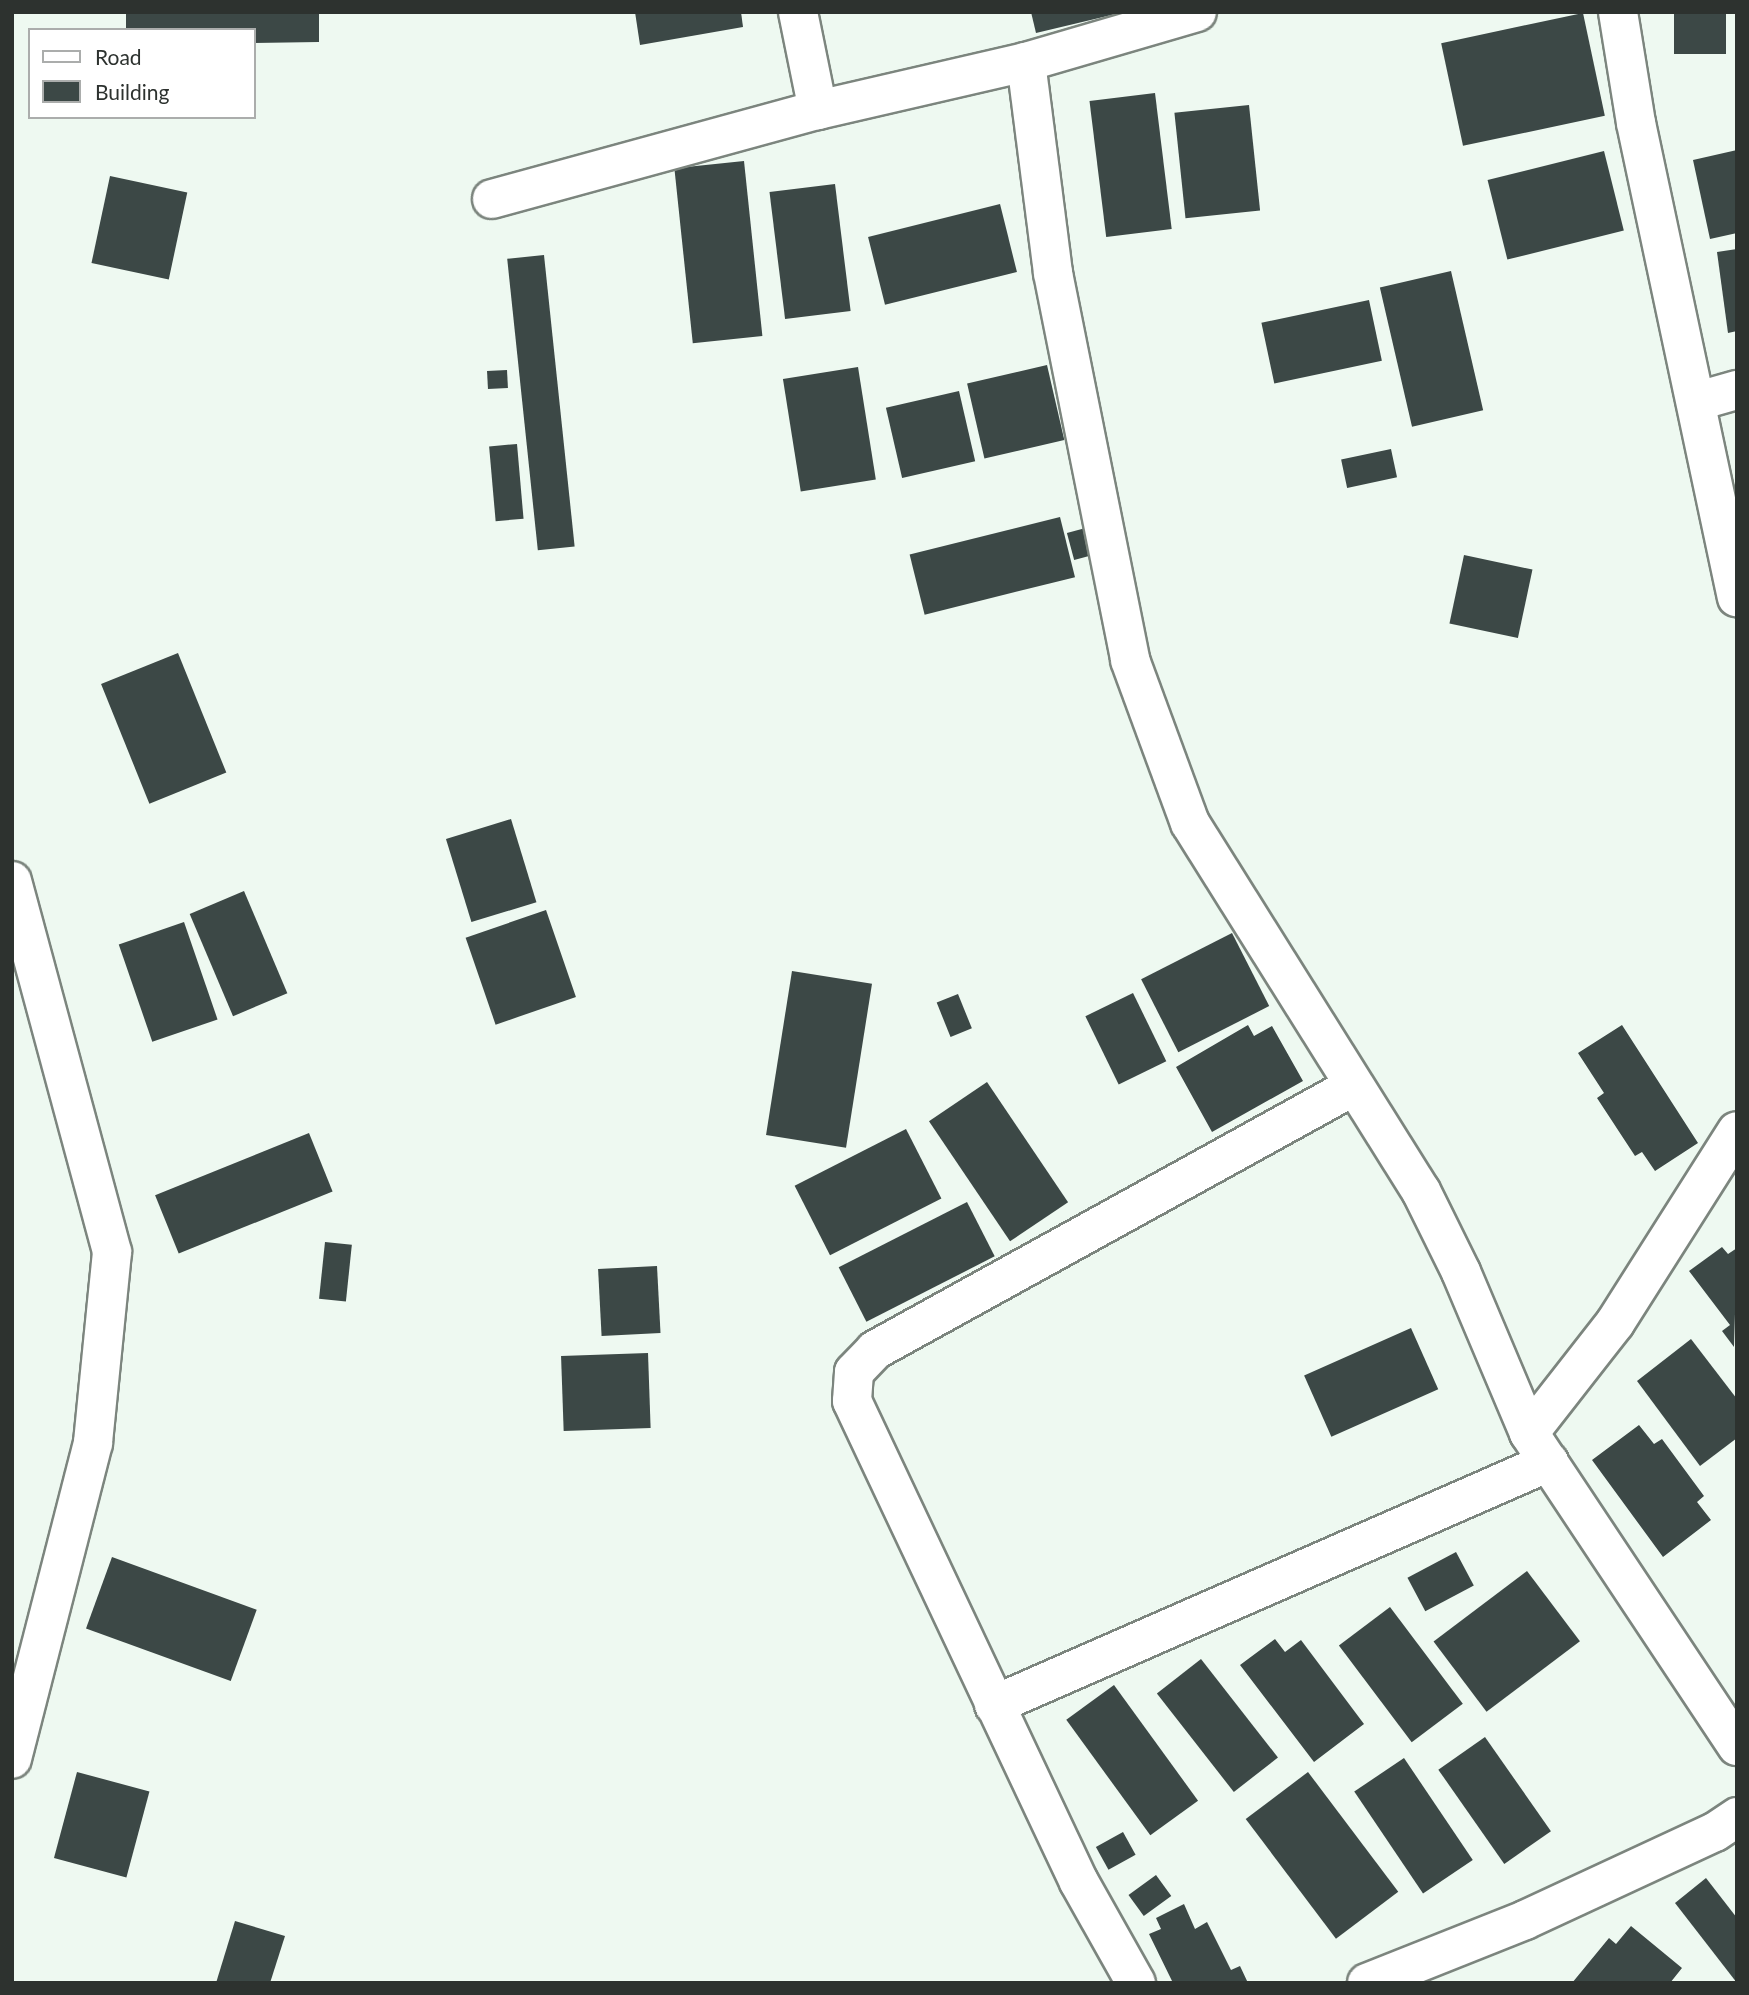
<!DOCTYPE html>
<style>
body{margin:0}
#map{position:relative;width:1749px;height:1995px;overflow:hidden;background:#eef9f1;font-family:Lato,sans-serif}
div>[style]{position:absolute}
.building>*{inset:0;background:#3c4846;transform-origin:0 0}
.roads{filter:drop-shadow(2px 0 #7c857e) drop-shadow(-2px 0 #7c857e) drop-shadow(0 2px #7c857e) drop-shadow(0 -2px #7c857e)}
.minor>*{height:38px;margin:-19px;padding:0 19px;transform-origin:19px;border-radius:19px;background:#fff}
span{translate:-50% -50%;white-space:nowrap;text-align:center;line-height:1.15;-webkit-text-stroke:7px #fff;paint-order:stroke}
.frame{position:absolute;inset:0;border:14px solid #2d322f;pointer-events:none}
.legend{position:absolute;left:28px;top:28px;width:228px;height:91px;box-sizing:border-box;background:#fff;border:2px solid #abadac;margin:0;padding:9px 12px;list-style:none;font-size:21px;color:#2d322f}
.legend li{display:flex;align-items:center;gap:14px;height:35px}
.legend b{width:35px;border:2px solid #abadac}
</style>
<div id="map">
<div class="building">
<div style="clip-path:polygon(126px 12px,319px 12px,319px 42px,254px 43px,254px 30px,126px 30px)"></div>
<div style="clip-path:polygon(635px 12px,741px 12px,743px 27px,640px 45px)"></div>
<div style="clip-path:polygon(1031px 12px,1120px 12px,1120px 13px,1036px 33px)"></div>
<div style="left:1674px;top:12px;width:52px;height:42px"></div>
<div style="left:1583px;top:13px;width:105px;height:145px;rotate:78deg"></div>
<div style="left:1155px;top:93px;width:137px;height:66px;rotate:83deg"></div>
<div style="left:1249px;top:105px;width:106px;height:75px;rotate:84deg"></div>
<div style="clip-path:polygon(1737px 150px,1737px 233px,1710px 239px,1693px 160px)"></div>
<div style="left:1604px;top:151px;width:82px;height:120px;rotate:76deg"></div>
<div style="left:744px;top:161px;width:176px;height:70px;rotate:84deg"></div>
<div style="left:110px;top:176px;width:79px;height:89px;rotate:12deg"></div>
<div style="left:835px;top:184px;width:128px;height:66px;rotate:83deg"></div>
<div style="left:1000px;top:204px;width:70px;height:136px;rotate:76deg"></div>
<div style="clip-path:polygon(1737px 249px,1737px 331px,1728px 333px,1717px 252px)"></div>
<div style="left:544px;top:255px;width:293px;height:37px;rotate:84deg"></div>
<div style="left:1451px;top:271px;width:143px;height:73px;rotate:77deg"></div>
<div style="left:1369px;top:300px;width:62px;height:110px;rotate:78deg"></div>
<div style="left:1047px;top:365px;width:77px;height:82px;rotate:77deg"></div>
<div style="left:858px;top:367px;width:114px;height:76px;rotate:81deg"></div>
<div style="left:507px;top:370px;width:18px;height:20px;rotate:87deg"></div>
<div style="left:959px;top:391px;width:72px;height:75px;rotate:77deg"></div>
<div style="left:517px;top:444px;width:75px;height:28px;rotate:85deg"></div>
<div style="left:1391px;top:449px;width:29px;height:51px;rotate:78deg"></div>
<div style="left:1060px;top:517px;width:62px;height:155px;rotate:76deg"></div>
<div style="left:1093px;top:526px;width:28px;height:27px;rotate:75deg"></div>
<div style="left:1464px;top:555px;width:70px;height:70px;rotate:12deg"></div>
<div style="left:178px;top:653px;width:129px;height:83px;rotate:68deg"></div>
<div style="left:511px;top:819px;width:87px;height:68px;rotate:73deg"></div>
<div style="left:244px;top:891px;width:111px;height:59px;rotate:67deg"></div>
<div style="left:546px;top:910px;width:92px;height:85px;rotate:71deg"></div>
<div style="left:184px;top:922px;width:103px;height:69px;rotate:71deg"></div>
<div style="left:1232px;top:933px;width:82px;height:102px;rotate:63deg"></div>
<div style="left:792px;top:971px;width:81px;height:166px;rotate:9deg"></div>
<div style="left:1133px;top:993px;width:76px;height:53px;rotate:64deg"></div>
<div style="left:958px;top:994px;width:37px;height:23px;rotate:68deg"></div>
<div style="clip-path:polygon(1248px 1025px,1254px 1036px,1272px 1026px,1303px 1081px,1212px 1132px,1176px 1067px)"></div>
<div style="clip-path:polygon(1622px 1025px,1698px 1143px,1655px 1171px,1642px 1152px,1635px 1156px,1597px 1098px,1604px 1093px,1578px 1053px)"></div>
<div style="left:987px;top:1082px;width:145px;height:70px;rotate:56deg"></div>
<div style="left:906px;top:1129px;width:78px;height:125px;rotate:63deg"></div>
<div style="left:309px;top:1133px;width:63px;height:166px;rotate:68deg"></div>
<div style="left:967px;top:1202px;width:61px;height:144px;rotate:63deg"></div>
<div style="left:325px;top:1242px;width:27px;height:57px;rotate:6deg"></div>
<div style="clip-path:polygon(1722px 1247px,1728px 1254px,1737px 1248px,1734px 1347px,1722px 1331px,1730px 1325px,1689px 1271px)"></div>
<div style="left:657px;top:1266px;width:67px;height:59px;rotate:87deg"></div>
<div style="left:1411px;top:1328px;width:67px;height:117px;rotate:66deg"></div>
<div style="clip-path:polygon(1691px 1339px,1737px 1399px,1737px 1438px,1700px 1466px,1637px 1381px)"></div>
<div style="left:648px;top:1353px;width:75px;height:87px;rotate:88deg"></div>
<div style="clip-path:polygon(1639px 1425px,1654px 1444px,1662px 1439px,1704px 1496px,1697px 1502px,1711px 1520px,1663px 1557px,1592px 1460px)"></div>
<div style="left:1456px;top:1552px;width:38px;height:55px;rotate:62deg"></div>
<div style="left:112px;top:1557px;width:154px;height:76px;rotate:20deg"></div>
<div style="left:1527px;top:1571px;width:88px;height:117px;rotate:53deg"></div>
<div style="left:1390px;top:1607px;width:121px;height:64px;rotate:53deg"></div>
<div style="clip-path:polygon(1275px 1639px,1285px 1652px,1301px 1640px,1364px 1724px,1314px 1762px,1240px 1665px)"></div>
<div style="left:1201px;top:1659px;width:125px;height:56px;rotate:52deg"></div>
<div style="left:1114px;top:1685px;width:143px;height:59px;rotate:54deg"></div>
<div style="left:1485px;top:1737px;width:115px;height:57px;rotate:55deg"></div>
<div style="left:1404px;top:1758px;width:123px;height:60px;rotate:56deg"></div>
<div style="left:77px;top:1772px;width:75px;height:89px;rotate:15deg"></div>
<div style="left:1308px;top:1772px;width:150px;height:78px;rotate:53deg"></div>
<div style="left:1123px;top:1832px;width:26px;height:31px;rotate:61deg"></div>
<div style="left:1156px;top:1875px;width:26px;height:34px;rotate:54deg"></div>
<div style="clip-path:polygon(1706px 1878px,1737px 1918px,1737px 1983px,1675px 1903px)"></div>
<div style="clip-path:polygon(1184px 1904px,1195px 1929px,1207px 1922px,1231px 1970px,1240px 1966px,1248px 1983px,1173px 1983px,1149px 1934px,1161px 1929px,1156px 1918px)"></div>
<div style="clip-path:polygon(235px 1921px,285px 1936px,270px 1983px,216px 1983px)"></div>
<div style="clip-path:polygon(1631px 1926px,1682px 1968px,1670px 1983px,1572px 1983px,1609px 1938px,1616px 1944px)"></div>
</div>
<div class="roads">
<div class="minor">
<div style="left:798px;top:12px;width:100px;rotate:78.5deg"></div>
<div style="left:1618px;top:12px;width:112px;rotate:80.8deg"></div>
<div style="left:1636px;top:123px;width:485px;rotate:78deg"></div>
<div style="left:1026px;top:62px;width:213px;rotate:82.7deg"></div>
<div style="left:1053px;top:273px;width:395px;rotate:78.7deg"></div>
<div style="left:1130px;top:660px;width:174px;rotate:69.8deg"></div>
<div style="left:1190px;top:823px;width:434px;rotate:57.9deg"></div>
<div style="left:1421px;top:1191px;width:90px;rotate:63.7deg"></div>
<div style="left:1461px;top:1272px;width:175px;rotate:67.1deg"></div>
<div style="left:1529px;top:1433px;width:376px;rotate:56.4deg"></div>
<div style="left:492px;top:199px;width:338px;rotate:-15.3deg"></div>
<div style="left:818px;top:110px;width:213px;rotate:-13deg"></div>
<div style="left:1026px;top:62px;width:178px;rotate:-16.3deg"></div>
<div style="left:1698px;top:401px;width:41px;rotate:-15.8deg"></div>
<div style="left:12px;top:881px;width:384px;rotate:74.9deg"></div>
<div style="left:112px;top:1252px;width:192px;rotate:95.7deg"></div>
<div style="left:93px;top:1443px;width:326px;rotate:104.4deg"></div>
<div style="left:1529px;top:1433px;width:140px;rotate:-52deg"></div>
<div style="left:1615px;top:1323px;width:227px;rotate:-57.6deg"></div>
<div style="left:994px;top:1705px;width:606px;rotate:-23.65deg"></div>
<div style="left:1136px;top:1983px;width:116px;rotate:-119.4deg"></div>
<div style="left:1079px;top:1882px;width:532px;rotate:-115.26deg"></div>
<div style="left:852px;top:1401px;width:29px;rotate:-86deg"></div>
<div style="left:854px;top:1372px;width:30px;rotate:-46deg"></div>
<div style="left:875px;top:1350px;width:545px;rotate:-28.87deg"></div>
<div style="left:1367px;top:1983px;width:170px;rotate:-21.7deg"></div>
<div style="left:1525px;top:1920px;width:209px;rotate:-24.9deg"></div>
<div style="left:1715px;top:1832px;width:27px;rotate:-34deg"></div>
</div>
</div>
<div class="frame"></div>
<ul class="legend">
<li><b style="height:9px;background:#fff"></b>Road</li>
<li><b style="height:19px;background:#3c4846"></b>Building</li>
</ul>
</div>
